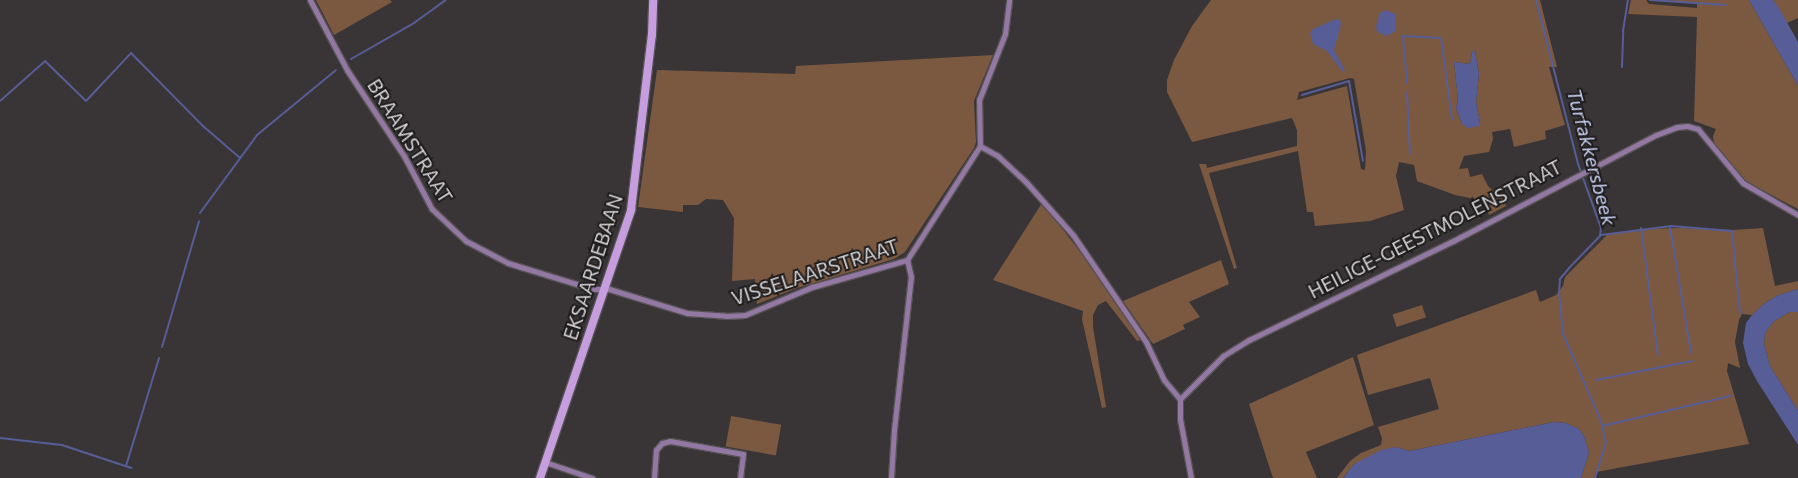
<!DOCTYPE html>
<style>
body{margin:0}
#map{position:relative;width:1798px;height:478px;overflow:hidden;background:#393537;font-family:Commissioner,sans-serif}
div>[style]{position:absolute}
.green>*{inset:0;background:#7b5840;transform-origin:0 0}
.water>*{inset:0;background:#575d96}
.stream>*{height:2px;margin:-1px;padding:0 1px;transform-origin:1px;border-radius:1px;background:#575d96}
.roads{filter:drop-shadow(1px 0 #555253) drop-shadow(-1px 0 #555253) drop-shadow(0 1px #555253) drop-shadow(0 -1px #555253)}
.minor>*{height:5px;margin:-2.5px;padding:0 2.5px;transform-origin:2.5px;border-radius:2.5px;background:#9278a2}
.secondary>*{height:8px;margin:-4px;padding:0 4px;transform-origin:4px;border-radius:4px;background:#c69dde}
span{translate:-50% -50%;white-space:nowrap;text-align:center;line-height:1.15;-webkit-text-stroke:4px #1f1d1e;paint-order:stroke}
.street-label{font-size:19px;color:#d6d4d5}
.water-label{font-size:20px;color:#c8cef0;font-style:italic}
</style>
<div id="map">
<div class="green">
<div style="clip-path:polygon(316px 0,390px 0,392px 2px,334px 35px)"></div>
<div style="clip-path:polygon(evenodd,1211px 0,1540px 0,1557px 67px,1549px 67px,1565px 125px,1545px 131px,1546px 139px,1514px 147px,1510px 129px,1492px 132px,1493px 139px,1489px 152px,1464px 156px,1459px 169px,1468px 168px,1470px 177px,1482px 174px,1488px 186px,1497px 194px,1503px 196px,1506px 206px,1489px 215px,1484px 201px,1455px 195px,1417px 181px,1414px 165px,1399px 162px,1396px 176px,1404px 210px,1370px 221px,1315px 226px,1313px 212px,1307px 212px,1298px 151px,1209px 173px,1237px 268px,1234px 269px,1199px 164px,1206px 164px,1207px 168px,1297px 146px,1297px 130px,1292px 118px,1192px 142px,1167px 92px,1167px 80px,1174px 60px,1192px 26px,1211px 0,1475px 51px,1479px 74px,1476px 102px,1480px 123px,1462px 124px,1456px 108px,1458px 100px,1454px 62px,1470px 64px,1472px 52px,1475px 51px,1211px 0,1350px 78px,1354px 79px,1366px 151px,1365px 170px,1361px 169px,1347px 86px,1297px 100px,1299px 92px,1350px 78px)"></div>
<div style="clip-path:polygon(1631px 0,1646px 0,1649px 4px,1697px 8px,1697px 3px,1664px 0,1749px 0,1798px 86px,1798px 209px,1747px 182px,1730px 166px,1714px 143px,1713px 136px,1716px 129px,1694px 121px,1697px 17px,1628px 14px)"></div>
<div style="clip-path:polygon(1773px 0,1798px 0,1798px 18px,1787px 23px)"></div>
<div style="clip-path:polygon(993px 55px,974px 101px,976px 142px,974px 148px,905px 252px,894px 259px,797px 288px,757px 304px,755px 279px,732px 281px,734px 218px,723px 200px,706px 199px,698px 205px,683px 205px,683px 212px,638px 207px,657px 70px,795px 74px,796px 66px)"></div>
<div style="clip-path:polygon(1042px 203px,1093px 268px,1142px 340px,1137px 341px,1106px 301px,1098px 305px,1093px 315px,1093px 327px,1106px 407px,1102px 408px,1082px 319px,1083px 311px,993px 280px)"></div>
<div style="clip-path:polygon(1682px 228px,1734px 230px,1763px 228px,1775px 286px,1798px 281px,1798px 289px,1779px 295px,1765px 303px,1752px 315px,1742px 314px,1739px 320px,1735px 342px,1740px 368px,1728px 363px,1727px 371px,1749px 444px,1596px 472px,1594px 478px,1581px 478px,1589px 453px,1584px 436px,1579px 429px,1566px 423px,1554px 422px,1409px 451px,1395px 447px,1354px 464px,1343px 478px,1337px 478px,1350px 461px,1361px 453px,1381px 445px,1382px 438px,1378px 427px,1439px 409px,1430px 378px,1368px 395px,1357px 355px,1536px 290px,1540px 302px,1556px 295px,1563px 286px,1565px 277px,1607px 235px,1643px 229px)"></div>
<div style="clip-path:polygon(1221px 260px,1229px 284px,1189px 302px,1200px 317px,1183px 325px,1185px 329px,1153px 344px,1123px 301px)"></div>
<div style="left:1422px;top:305px;width:13px;height:31px;rotate:72deg"></div>
<div style="clip-path:polygon(1789px 312px,1798px 312px,1798px 411px,1770px 366px,1764px 344px,1765px 333px,1773px 322px)"></div>
<div style="clip-path:polygon(1353px 357px,1374px 425px,1306px 452px,1317px 478px,1273px 478px,1249px 404px)"></div>
<div style="left:731px;top:416px;width:51px;height:31px;rotate:10deg"></div>
</div>
<div class="water">
<div style="clip-path:polygon(1749px 0,1773px 0,1779px 8px,1798px 42px,1798px 86px)"></div>
<div style="clip-path:polygon(1385px 10px,1395px 14px,1395px 31px,1387px 36px,1377px 32px,1376px 26px,1380px 13px)"></div>
<div style="clip-path:polygon(1336px 19px,1340px 20px,1341px 24px,1334px 50px,1345px 71px,1342px 71px,1327px 51px,1313px 44px,1310px 33px,1313px 29px)"></div>
<div style="clip-path:polygon(1475px 51px,1479px 74px,1476px 102px,1480px 123px,1479px 126px,1468px 128px,1462px 124px,1456px 108px,1458px 100px,1454px 62px,1470px 64px,1472px 52px)"></div>
<div style="clip-path:polygon(1798px 289px,1798px 312px,1789px 312px,1773px 322px,1765px 333px,1764px 344px,1770px 366px,1798px 411px,1798px 445px,1757px 381px,1748px 364px,1743px 343px,1746px 323px,1752px 315px,1765px 303px,1779px 295px)"></div>
<div style="clip-path:polygon(1554px 422px,1566px 423px,1579px 429px,1584px 436px,1589px 453px,1581px 478px,1343px 478px,1354px 464px,1381px 450px,1396px 447px,1409px 451px)"></div>
</div>
<div class="stream">
<div style="left:1536px;top:0;width:169px;rotate:75.6deg"></div>
<div style="left:1578px;top:164px;width:68px;rotate:70.2deg"></div>
<div style="left:1601px;top:228px;width:8px;rotate:97deg"></div>
<div style="left:1600px;top:236px;width:43px;rotate:134.1deg"></div>
<div style="left:1570px;top:267px;width:16px;rotate:130deg"></div>
<div style="left:1560px;top:279px;width:13px;rotate:94deg"></div>
<div style="left:1559px;top:292px;width:42px;rotate:84.6deg"></div>
<div style="left:1563px;top:334px;width:95px;rotate:66.4deg"></div>
<div style="left:1601px;top:421px;width:22px;rotate:77deg"></div>
<div style="left:1606px;top:442px;width:38px;rotate:107deg"></div>
<div style="left:1650px;top:0;width:76px;rotate:3.8deg"></div>
<div style="left:351px;top:59px;width:73px;rotate:-29.7deg"></div>
<div style="left:414px;top:23px;width:39px;rotate:-36deg"></div>
<div style="left:1622px;top:67px;width:36px;rotate:-88deg"></div>
<div style="left:1623px;top:31px;width:31px;rotate:-81deg"></div>
<div style="left:1407px;top:83px;width:47px;rotate:-94.9deg"></div>
<div style="left:1403px;top:36px;width:38px;rotate:3deg"></div>
<div style="left:1441px;top:38px;width:82px;rotate:82.3deg"></div>
<div style="left:1407px;top:93px;width:61px;rotate:87.2deg"></div>
<div style="left:1302px;top:95px;width:49px;rotate:-16.6deg"></div>
<div style="left:1349px;top:81px;width:81px;rotate:80.1deg"></div>
<div style="left:0;top:101px;width:60px;rotate:-41.6deg"></div>
<div style="left:45px;top:61px;width:57px;rotate:44.3deg"></div>
<div style="left:86px;top:101px;width:66px;rotate:-46.8deg"></div>
<div style="left:131px;top:53px;width:103px;rotate:45.4deg"></div>
<div style="left:203px;top:126px;width:49px;rotate:40.9deg"></div>
<div style="left:200px;top:213px;width:97px;rotate:-53.8deg"></div>
<div style="left:257px;top:135px;width:102px;rotate:-39.4deg"></div>
<div style="left:1670px;top:227px;width:128px;rotate:80.5deg"></div>
<div style="left:1641px;top:228px;width:128px;rotate:82.4deg"></div>
<div style="left:1601px;top:235px;width:71px;rotate:-7.3deg"></div>
<div style="left:1671px;top:226px;width:61px;rotate:4.7deg"></div>
<div style="left:1732px;top:231px;width:83px;rotate:84.5deg"></div>
<div style="left:162px;top:347px;width:131px;rotate:-73.6deg"></div>
<div style="left:1596px;top:380px;width:98px;rotate:-11.2deg"></div>
<div style="left:1602px;top:426px;width:132px;rotate:-13.1deg"></div>
<div style="left:0;top:438px;width:62px;rotate:6.4deg"></div>
<div style="left:62px;top:445px;width:73px;rotate:18.4deg"></div>
<div style="left:126px;top:466px;width:113px;rotate:-73deg"></div>
</div>
<div class="roads">
<div class="minor">
<div style="left:310px;top:0;width:79px;rotate:62.1deg"></div>
<div style="left:347px;top:70px;width:103px;rotate:56.5deg"></div>
<div style="left:404px;top:156px;width:60px;rotate:62.2deg"></div>
<div style="left:432px;top:209px;width:47px;rotate:43.3deg"></div>
<div style="left:466px;top:241px;width:47px;rotate:27.6deg"></div>
<div style="left:508px;top:263px;width:89px;rotate:17deg"></div>
<div style="left:593px;top:289px;width:16px"></div>
<div style="left:609px;top:289px;width:82px;rotate:17.1deg"></div>
<div style="left:687px;top:313px;width:39px;rotate:4deg"></div>
<div style="left:726px;top:316px;width:19px;rotate:-3deg"></div>
<div style="left:745px;top:315px;width:73px;rotate:-22.7deg"></div>
<div style="left:812px;top:287px;width:99px;rotate:-15.9deg"></div>
<div style="left:907px;top:260px;width:135px;rotate:-57.4deg"></div>
<div style="left:980px;top:146px;width:46px;rotate:-91.2deg"></div>
<div style="left:979px;top:100px;width:71px;rotate:-68.5deg"></div>
<div style="left:1005px;top:34px;width:34px;rotate:-83deg"></div>
<div style="left:980px;top:146px;width:21px;rotate:29deg"></div>
<div style="left:998px;top:156px;width:38px;rotate:43deg"></div>
<div style="left:1026px;top:182px;width:71px;rotate:48.4deg"></div>
<div style="left:1073px;top:235px;width:130px;rotate:55.7deg"></div>
<div style="left:1146px;top:342px;width:42px;rotate:64.7deg"></div>
<div style="left:1164px;top:380px;width:25px;rotate:50deg"></div>
<div style="left:545px;top:462px;width:50px;rotate:18.8deg"></div>
<div style="left:654px;top:478px;width:28px;rotate:-86deg"></div>
<div style="left:656px;top:450px;width:9px;rotate:-49deg"></div>
<div style="left:662px;top:443px;width:8px;rotate:-14deg"></div>
<div style="left:670px;top:441px;width:74px;rotate:10.1deg"></div>
<div style="left:743px;top:454px;width:24px;rotate:97deg"></div>
<div style="left:891px;top:478px;width:48px;rotate:-86.4deg"></div>
<div style="left:894px;top:430px;width:154px;rotate:-83.7deg"></div>
<div style="left:911px;top:277px;width:17px;rotate:-103deg"></div>
<div style="left:1191px;top:478px;width:60px;rotate:-100.6deg"></div>
<div style="left:1180px;top:419px;width:20px;rotate:-90deg"></div>
<div style="left:1180px;top:399px;width:61px;rotate:-45deg"></div>
<div style="left:1223px;top:356px;width:31px;rotate:-32deg"></div>
<div style="left:1249px;top:340px;width:227px;rotate:-25.9deg"></div>
<div style="left:1453px;top:241px;width:229px;rotate:-27.6deg"></div>
<div style="left:1656px;top:135px;width:22px;rotate:-21deg"></div>
<div style="left:1677px;top:127px;width:10px;rotate:-6deg"></div>
<div style="left:1687px;top:126px;width:11px;rotate:15deg"></div>
<div style="left:1698px;top:129px;width:70px;rotate:50.2deg"></div>
<div style="left:1743px;top:183px;width:64px;rotate:30.2deg"></div>
</div>
<div class="secondary">
<div style="left:540px;top:478px;width:283px;rotate:-71.2deg"></div>
<div style="left:631px;top:210px;width:176px;rotate:-83.2deg"></div>
<div style="left:652px;top:35px;width:35px;rotate:-88deg"></div>
</div>
</div>
<div class="street-label">
<span style="left:410px;top:141px;rotate:58deg">BRAAMSTRAAT</span>
<span style="left:1435px;top:229px;rotate:-27deg">HEILIGE-GEESTMOLENSTRAAT</span>
<span style="left:593px;top:267px;rotate:-72deg">EKSAARDEBAAN</span>
<span style="left:815px;top:272px;rotate:-18deg">VISSELAARSTRAAT</span>
</div>
<div class="water-label">
<span style="left:1592px;top:157px;rotate:75deg">Turfakkersbeek</span>
</div>
</div>
